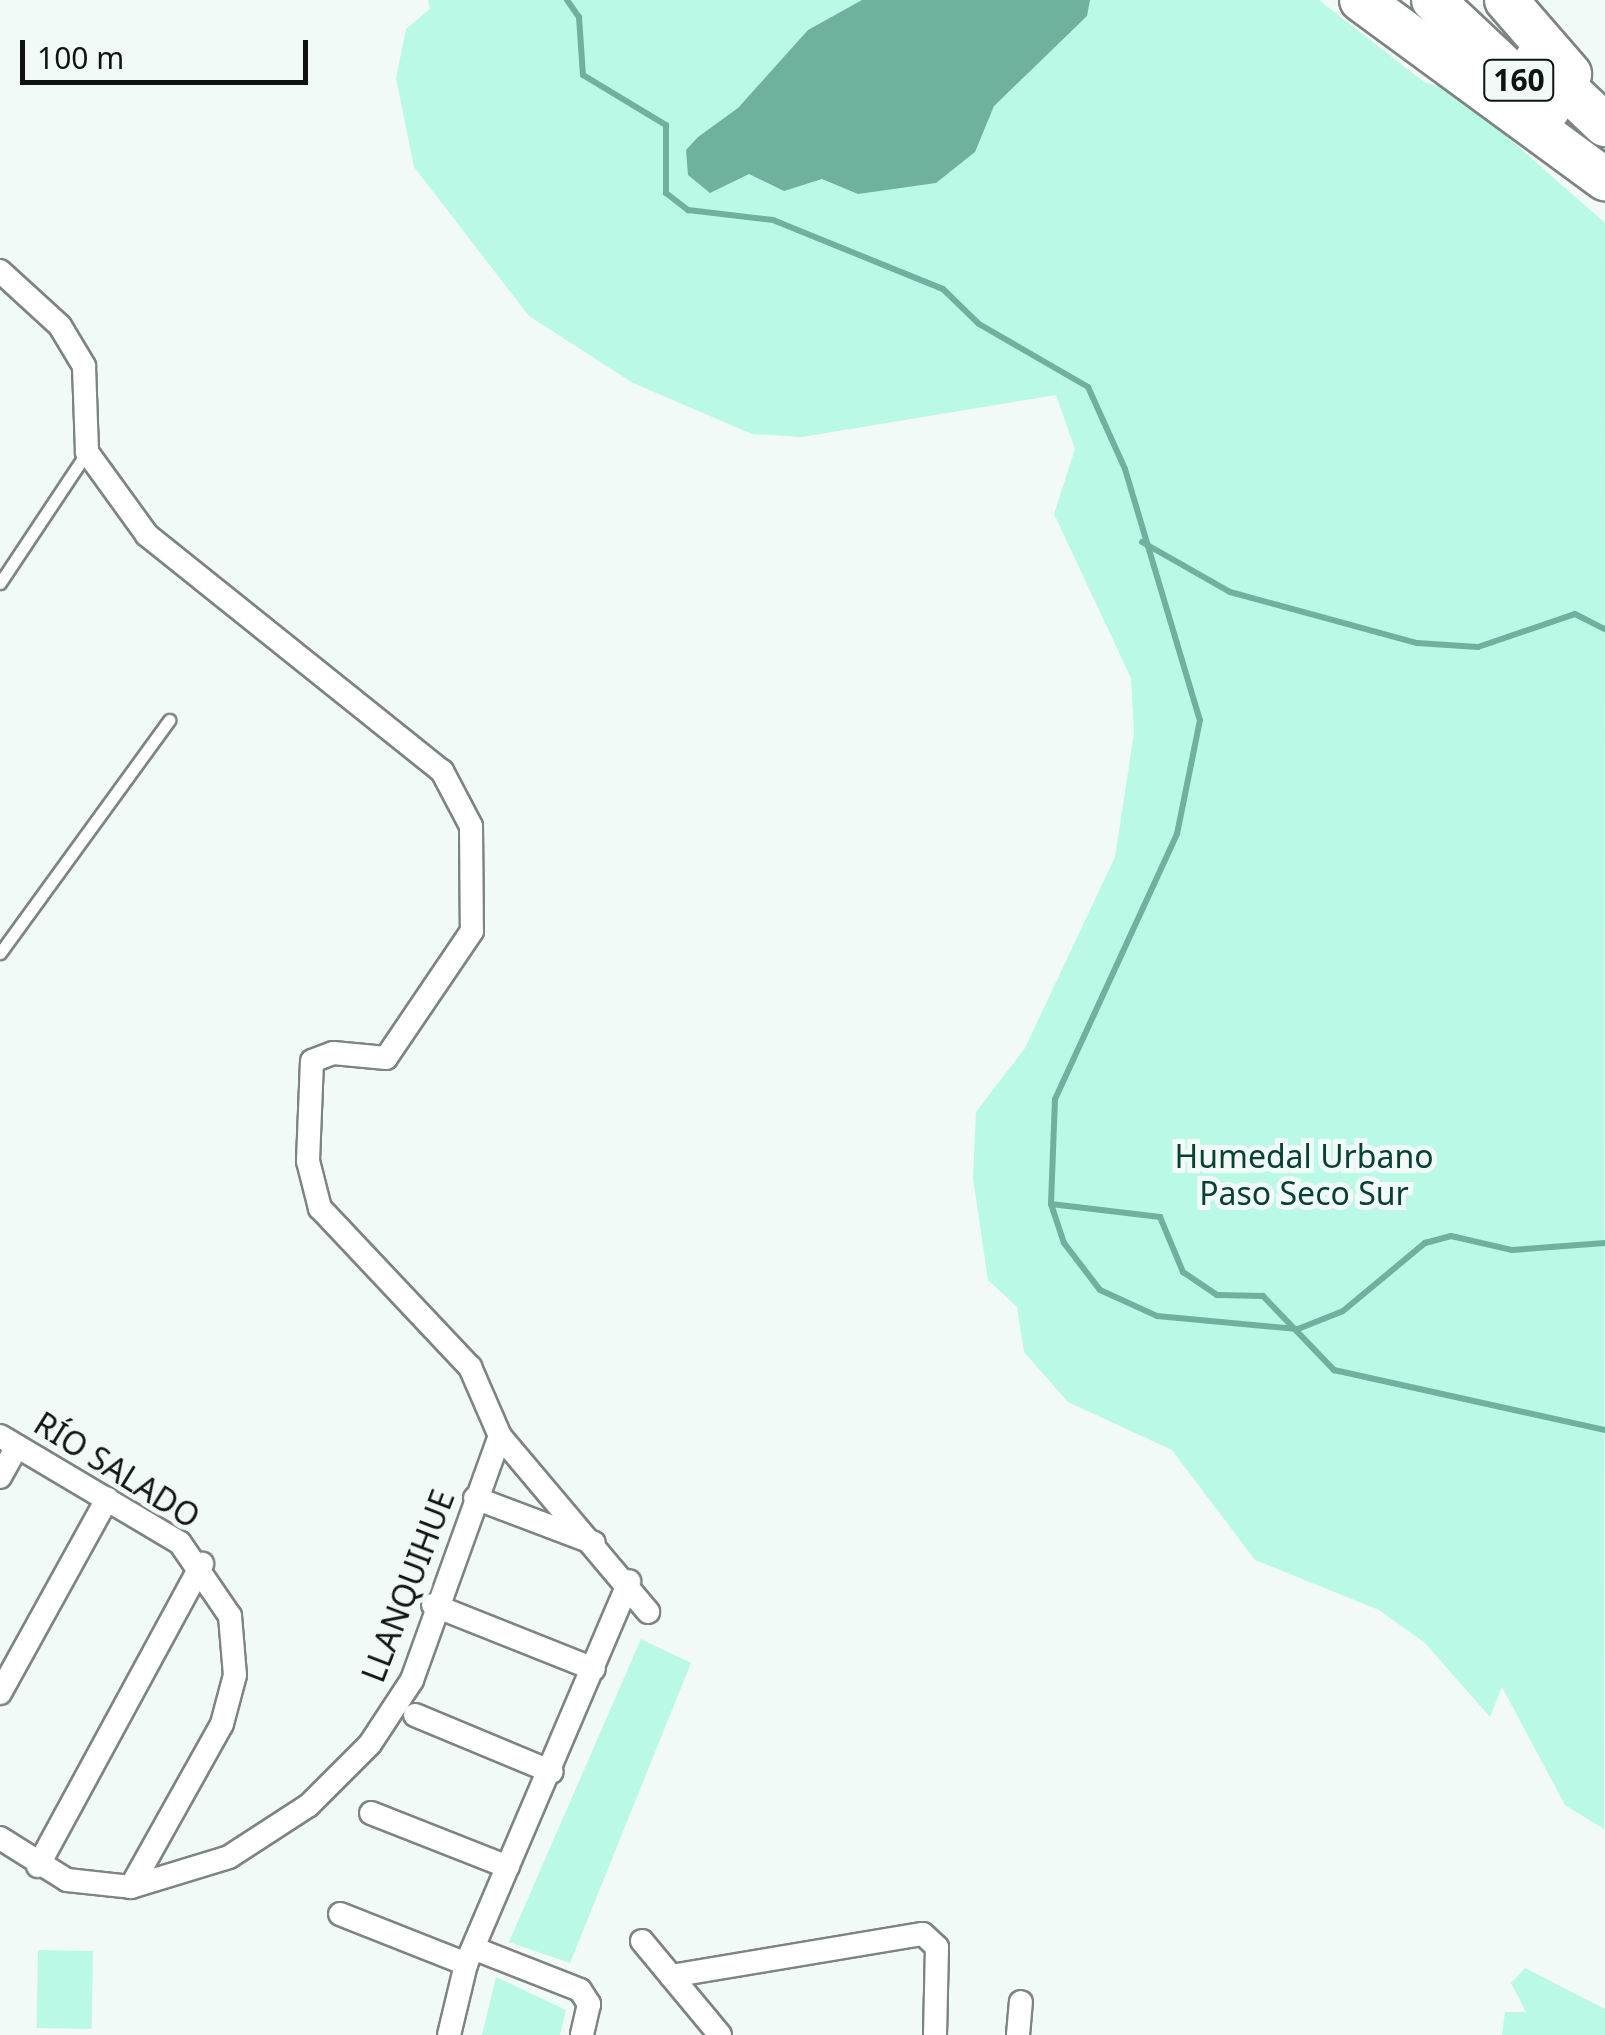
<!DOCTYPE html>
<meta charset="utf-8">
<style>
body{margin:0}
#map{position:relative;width:1605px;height:2035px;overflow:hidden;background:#f2faf7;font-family:"Noto Sans",sans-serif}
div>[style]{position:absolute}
.green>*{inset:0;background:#baf9e6;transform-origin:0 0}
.water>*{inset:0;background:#70b09e}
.stream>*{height:6px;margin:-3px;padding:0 3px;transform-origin:3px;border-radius:3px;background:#70b09e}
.roads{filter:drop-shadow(2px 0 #7d8481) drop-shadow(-2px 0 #7d8481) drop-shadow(0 2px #7d8481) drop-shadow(0 -2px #7d8481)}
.service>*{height:11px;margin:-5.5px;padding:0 5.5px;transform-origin:5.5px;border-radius:5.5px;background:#fff}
.minor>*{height:22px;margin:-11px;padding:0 11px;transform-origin:11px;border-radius:11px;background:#fff}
.motorway>*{height:42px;margin:-21px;padding:0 21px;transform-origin:21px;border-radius:21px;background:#fff}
span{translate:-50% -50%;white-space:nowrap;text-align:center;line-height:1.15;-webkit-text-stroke:10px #f2faf7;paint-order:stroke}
.shield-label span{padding:2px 8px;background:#f2faf7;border:2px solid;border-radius:8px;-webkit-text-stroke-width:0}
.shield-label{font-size:30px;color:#101312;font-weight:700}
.park-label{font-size:32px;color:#064134}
.street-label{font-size:32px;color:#101312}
.scale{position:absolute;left:20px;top:40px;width:288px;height:45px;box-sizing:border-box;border:5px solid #101312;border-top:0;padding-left:12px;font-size:30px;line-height:35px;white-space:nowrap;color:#101312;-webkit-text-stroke:8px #f2faf7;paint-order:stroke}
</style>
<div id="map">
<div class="green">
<div style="clip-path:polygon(428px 0,1319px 0,1424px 82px,1455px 91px,1605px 223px,1604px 1829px,1565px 1805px,1502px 1687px,1490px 1717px,1425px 1643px,1379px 1610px,1255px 1560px,1172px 1450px,1068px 1402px,1024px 1352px,1017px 1307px,988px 1280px,973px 1178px,976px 1112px,1025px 1048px,1115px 857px,1134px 733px,1131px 678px,1054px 514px,1075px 449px,1056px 395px,802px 437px,752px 434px,633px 383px,529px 316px,414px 167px,396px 78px,406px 29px,430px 9px)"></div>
<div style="clip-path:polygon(641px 1639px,691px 1663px,570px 1963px,509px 1942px)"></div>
<div style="left:38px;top:1950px;width:55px;height:78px;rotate:1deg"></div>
<div style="clip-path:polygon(1525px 1968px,1605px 2009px,1605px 2035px,1502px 2035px,1505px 2012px,1526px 2012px,1511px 1983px)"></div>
<div style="clip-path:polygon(496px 1977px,566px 2010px,560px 2035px,482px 2035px)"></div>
</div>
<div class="water">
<div style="clip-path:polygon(862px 0,1090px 0,1087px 16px,994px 106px,975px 152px,936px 183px,858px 194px,822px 179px,784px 191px,749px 174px,710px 193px,688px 175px,686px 150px,698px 137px,738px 108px,808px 30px)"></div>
</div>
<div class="stream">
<div style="left:567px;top:0;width:21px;rotate:55deg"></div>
<div style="left:579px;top:17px;width:58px;rotate:86.1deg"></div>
<div style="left:583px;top:75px;width:97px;rotate:31.1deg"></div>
<div style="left:666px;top:125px;width:68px;rotate:90deg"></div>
<div style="left:666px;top:193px;width:28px;rotate:38deg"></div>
<div style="left:688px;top:210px;width:86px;rotate:6.7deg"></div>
<div style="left:773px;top:220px;width:183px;rotate:22.1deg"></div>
<div style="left:943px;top:289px;width:50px;rotate:44.2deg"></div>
<div style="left:979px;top:324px;width:126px;rotate:30deg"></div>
<div style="left:1088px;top:387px;width:90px;rotate:65.7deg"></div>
<div style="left:1125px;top:469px;width:262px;rotate:73.4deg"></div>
<div style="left:1200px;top:720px;width:116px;rotate:101.4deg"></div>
<div style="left:1177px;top:834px;width:292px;rotate:114.7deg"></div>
<div style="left:1055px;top:1099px;width:105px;rotate:92.2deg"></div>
<div style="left:1051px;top:1204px;width:41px;rotate:71.6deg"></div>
<div style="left:1064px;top:1243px;width:59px;rotate:52.5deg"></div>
<div style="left:1100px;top:1290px;width:63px;rotate:24.5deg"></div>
<div style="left:1157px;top:1316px;width:142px;rotate:5.3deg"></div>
<div style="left:1298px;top:1329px;width:48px;rotate:-21.8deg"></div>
<div style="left:1343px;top:1311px;width:107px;rotate:-39.7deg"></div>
<div style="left:1425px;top:1243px;width:27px;rotate:-15deg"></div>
<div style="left:1451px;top:1236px;width:63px;rotate:12.9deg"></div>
<div style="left:1512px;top:1250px;width:93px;rotate:-4.3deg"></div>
<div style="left:1142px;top:542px;width:101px;rotate:29.6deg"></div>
<div style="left:1230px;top:592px;width:194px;rotate:15.3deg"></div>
<div style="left:1417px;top:643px;width:61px;rotate:3.8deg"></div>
<div style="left:1478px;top:647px;width:102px;rotate:-18.8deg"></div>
<div style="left:1575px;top:614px;width:34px;rotate:27deg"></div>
<div style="left:1051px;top:1204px;width:110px;rotate:6.8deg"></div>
<div style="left:1160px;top:1217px;width:60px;rotate:67.3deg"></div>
<div style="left:1183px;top:1272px;width:41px;rotate:34.1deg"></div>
<div style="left:1217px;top:1295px;width:46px;rotate:1.2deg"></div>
<div style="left:1263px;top:1296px;width:103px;rotate:46.2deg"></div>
<div style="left:1334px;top:1370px;width:278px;rotate:12.5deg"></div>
</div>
<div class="roads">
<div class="service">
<div style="left:0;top:583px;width:157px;rotate:-56.4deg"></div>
<div style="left:0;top:953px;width:288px;rotate:-54deg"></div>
</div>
<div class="minor">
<div style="left:0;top:271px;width:81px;rotate:42.5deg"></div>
<div style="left:60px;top:326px;width:47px;rotate:59deg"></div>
<div style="left:84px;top:366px;width:86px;rotate:88deg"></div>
<div style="left:87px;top:452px;width:102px;rotate:54.1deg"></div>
<div style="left:147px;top:535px;width:378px;rotate:38.7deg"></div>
<div style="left:442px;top:771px;width:62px;rotate:62.2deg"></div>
<div style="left:471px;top:826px;width:105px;rotate:89.5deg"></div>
<div style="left:472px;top:931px;width:153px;rotate:124.1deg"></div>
<div style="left:386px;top:1058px;width:53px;rotate:-174.6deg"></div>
<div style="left:333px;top:1053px;width:22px;rotate:159deg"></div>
<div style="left:312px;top:1061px;width:100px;rotate:92.3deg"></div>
<div style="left:308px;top:1161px;width:49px;rotate:75.7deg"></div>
<div style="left:320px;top:1208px;width:219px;rotate:46.7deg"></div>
<div style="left:470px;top:1367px;width:75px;rotate:66.5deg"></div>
<div style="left:0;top:1436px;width:209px;rotate:30.7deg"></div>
<div style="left:180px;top:1543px;width:88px;rotate:55.6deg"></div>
<div style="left:230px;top:1616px;width:59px;rotate:85.2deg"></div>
<div style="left:235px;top:1675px;width:51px;rotate:104.9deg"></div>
<div style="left:222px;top:1724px;width:187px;rotate:119.2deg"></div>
<div style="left:500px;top:1436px;width:230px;rotate:49.9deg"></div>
<div style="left:0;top:1477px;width:35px;rotate:-61deg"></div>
<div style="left:475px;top:1498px;width:127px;rotate:20.7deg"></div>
<div style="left:433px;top:1605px;width:173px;rotate:21.7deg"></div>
<div style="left:0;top:1693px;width:222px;rotate:-61.1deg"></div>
<div style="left:415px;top:1715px;width:148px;rotate:22.6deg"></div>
<div style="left:371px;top:1813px;width:147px;rotate:21.5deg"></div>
<div style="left:0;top:1838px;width:79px;rotate:32.1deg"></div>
<div style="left:67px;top:1880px;width:64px;rotate:6.2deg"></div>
<div style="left:131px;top:1887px;width:102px;rotate:-17deg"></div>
<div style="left:229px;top:1857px;width:95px;rotate:-33deg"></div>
<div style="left:309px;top:1805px;width:86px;rotate:-45deg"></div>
<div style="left:370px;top:1744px;width:77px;rotate:-56.7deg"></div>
<div style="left:412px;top:1680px;width:259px;rotate:-70.2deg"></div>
<div style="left:38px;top:1866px;width:344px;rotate:-61.5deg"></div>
<div style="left:340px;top:1914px;width:136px;rotate:21.6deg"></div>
<div style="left:642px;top:1941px;width:122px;rotate:50.3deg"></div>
<div style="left:473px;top:1948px;width:115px;rotate:21.4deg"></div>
<div style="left:580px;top:1990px;width:17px;rotate:57deg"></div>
<div style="left:589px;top:2004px;width:32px;rotate:103deg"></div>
<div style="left:671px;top:1976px;width:255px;rotate:-9.5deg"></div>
<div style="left:923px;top:1934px;width:19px;rotate:43deg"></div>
<div style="left:937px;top:1947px;width:88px;rotate:91.3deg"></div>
<div style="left:449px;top:2035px;width:73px;rotate:-76.5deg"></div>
<div style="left:466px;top:1964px;width:416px;rotate:-66.9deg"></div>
<div style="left:1018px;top:2035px;width:33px;rotate:-85deg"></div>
</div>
<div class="motorway">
<div style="left:1361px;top:0;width:303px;rotate:36.3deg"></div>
<div style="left:1433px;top:0;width:159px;rotate:43.2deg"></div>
<div style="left:1506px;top:0;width:98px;rotate:49.1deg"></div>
<div style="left:1536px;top:60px;width:95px;rotate:43.3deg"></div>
</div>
</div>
<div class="shield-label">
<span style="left:1519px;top:80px">160</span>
</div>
<div class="park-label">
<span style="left:1304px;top:1175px">Humedal Urbano<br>Paso Seco Sur</span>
</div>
<div class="street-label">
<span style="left:117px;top:1470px;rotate:32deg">RÍO SALADO</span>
<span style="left:408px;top:1586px;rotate:-69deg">LLANQUIHUE</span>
</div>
<div class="scale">100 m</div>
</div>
